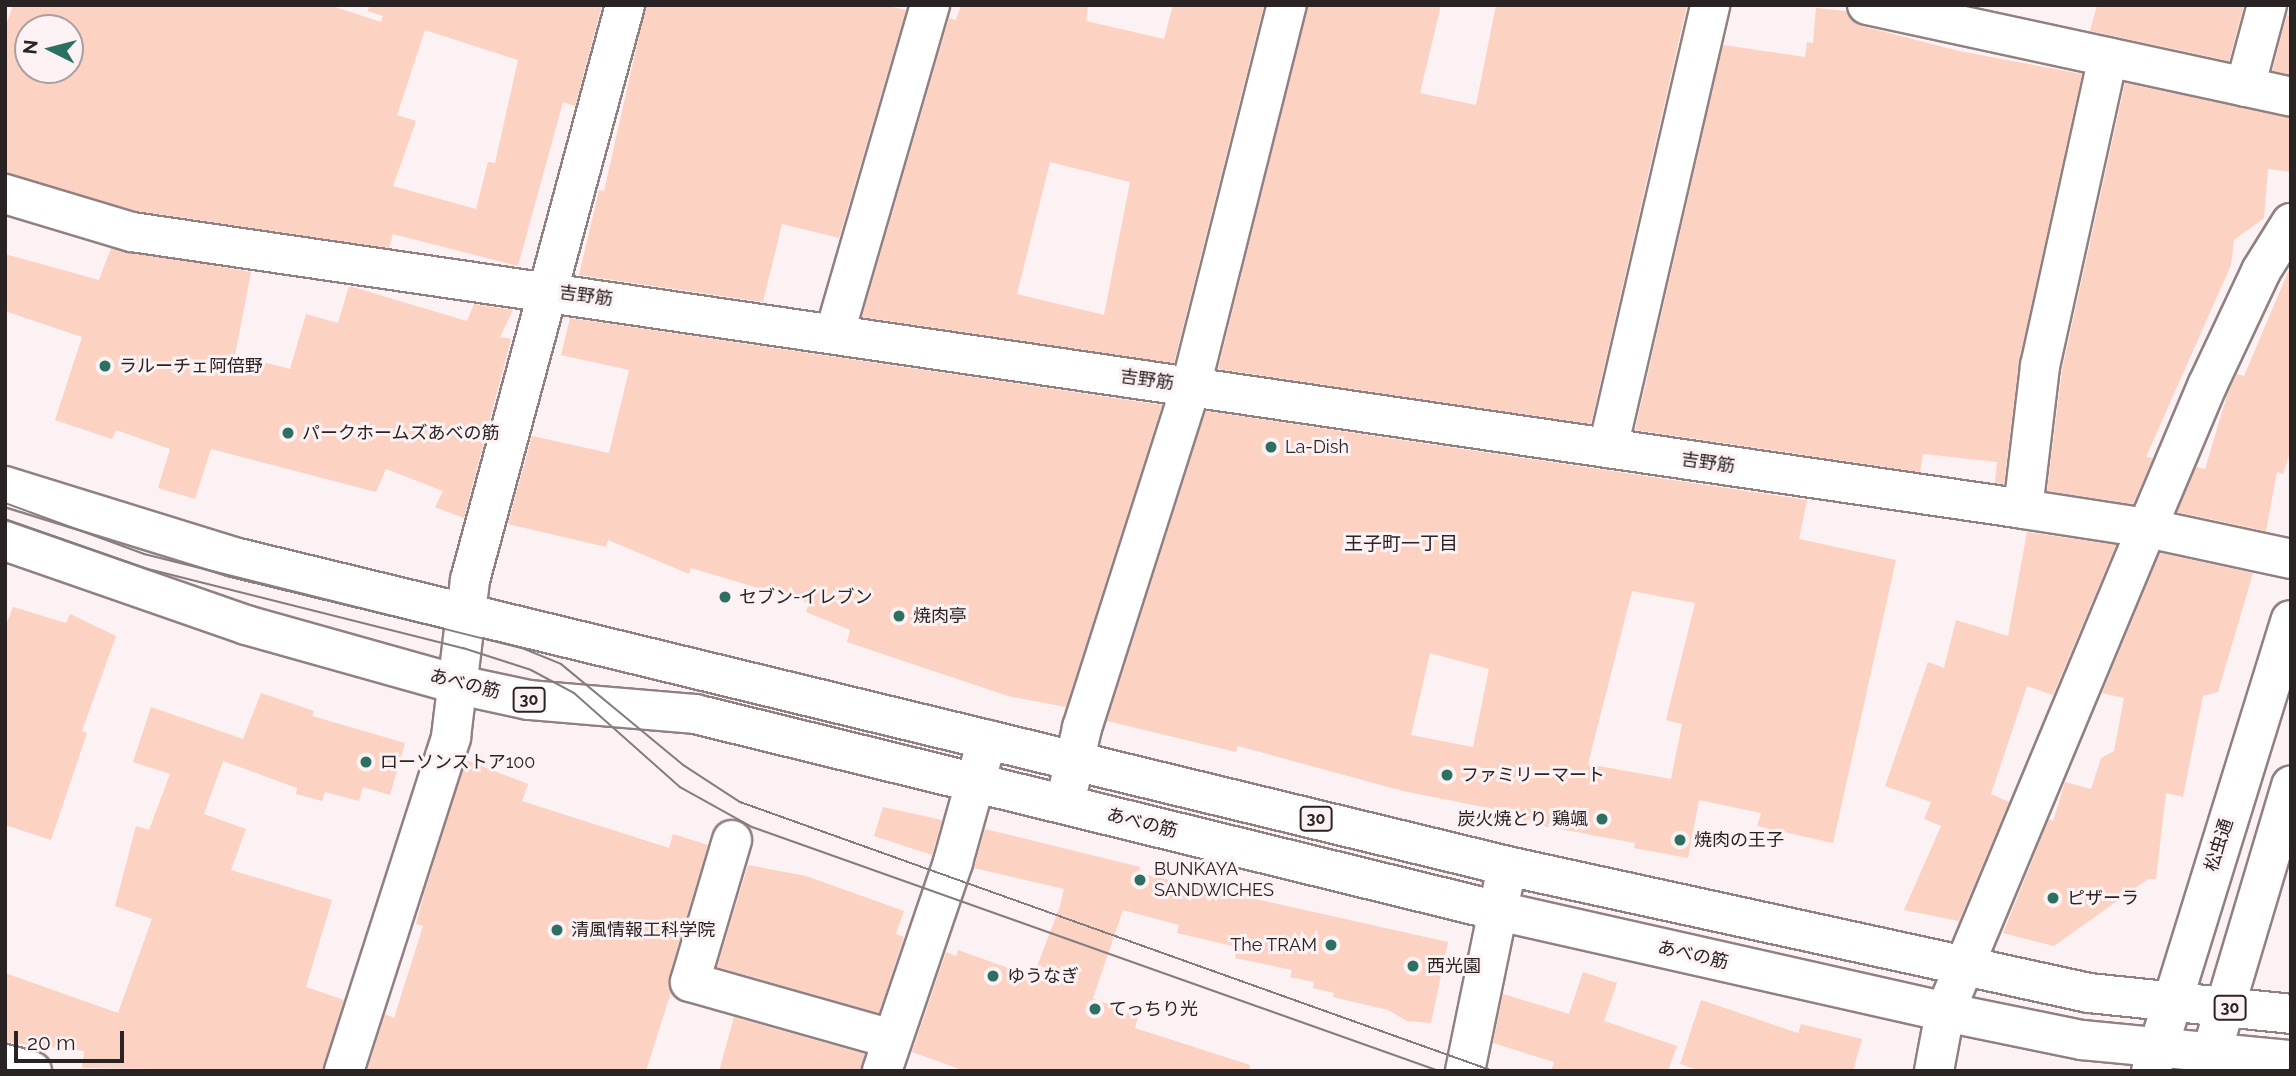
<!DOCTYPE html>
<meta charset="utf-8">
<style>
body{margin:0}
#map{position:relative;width:2296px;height:1076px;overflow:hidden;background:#fcf1f3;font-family:Raleway,"Noto Sans JP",sans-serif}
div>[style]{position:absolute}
.building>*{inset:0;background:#fcd2c3}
.roads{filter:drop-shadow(2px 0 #918082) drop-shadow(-2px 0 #918082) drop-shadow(0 2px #918082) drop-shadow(0 -2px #918082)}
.minor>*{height:38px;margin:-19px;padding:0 19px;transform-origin:19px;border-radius:19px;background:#fff}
.major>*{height:38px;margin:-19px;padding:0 19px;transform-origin:19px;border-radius:19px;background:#fff}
.tram>*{height:2px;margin:-1px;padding:0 1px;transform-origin:1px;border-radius:1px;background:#857c7d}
.dots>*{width:19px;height:19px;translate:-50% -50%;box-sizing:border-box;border:4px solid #fcf1f3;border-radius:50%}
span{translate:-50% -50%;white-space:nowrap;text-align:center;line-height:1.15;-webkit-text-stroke:6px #fcf1f3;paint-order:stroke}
.shield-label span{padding:2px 5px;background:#fcf1f3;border:2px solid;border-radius:5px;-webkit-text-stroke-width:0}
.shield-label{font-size:16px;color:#2a2324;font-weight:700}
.street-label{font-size:18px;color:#2a2324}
.poi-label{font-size:18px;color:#2a2324}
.left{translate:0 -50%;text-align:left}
.right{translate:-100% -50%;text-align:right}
.neighbourhood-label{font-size:19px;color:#2a2324}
.frame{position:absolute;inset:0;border:7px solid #2a2324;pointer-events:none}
.north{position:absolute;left:14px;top:14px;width:70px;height:70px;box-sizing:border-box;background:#fcf1f3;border:2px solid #a89fa0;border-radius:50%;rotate:276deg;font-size:19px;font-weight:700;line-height:28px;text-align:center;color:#2a2324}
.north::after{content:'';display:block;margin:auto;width:24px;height:32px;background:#2c7062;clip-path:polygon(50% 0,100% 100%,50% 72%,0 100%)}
.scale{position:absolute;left:14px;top:1031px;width:110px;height:32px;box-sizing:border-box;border:4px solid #2a2324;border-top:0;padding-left:9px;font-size:21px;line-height:24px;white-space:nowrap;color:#2a2324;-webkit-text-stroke:5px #fcf1f3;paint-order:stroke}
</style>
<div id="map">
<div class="building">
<div style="clip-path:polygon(evenodd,13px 5px,329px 5px,381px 22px,383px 16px,368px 11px,369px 5px,602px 5px,575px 106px,563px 102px,518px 266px,393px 234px,389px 248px,137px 211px,5px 173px,5px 28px,13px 5px,28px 28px,70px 28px,70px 70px,28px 70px,28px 28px,13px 5px,425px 30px,518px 60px,495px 163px,488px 162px,476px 209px,393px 186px,416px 121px,397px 115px,425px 30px)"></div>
<div style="clip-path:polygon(646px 5px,884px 5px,906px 10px,839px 238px,782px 224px,763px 302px,579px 275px,599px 190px,604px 191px)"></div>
<div style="clip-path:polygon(evenodd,961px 5px,1088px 5px,1086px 21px,1164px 39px,1173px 5px,1264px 5px,1174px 363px,862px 317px,949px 18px,956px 20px,961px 5px,1050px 162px,1130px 182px,1104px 315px,1017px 294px,1050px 162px)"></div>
<div style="clip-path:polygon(1308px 5px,1441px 5px,1420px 93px,1476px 105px,1496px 5px,1687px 5px,1591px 424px,1218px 369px)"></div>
<div style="clip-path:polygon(2097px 5px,2244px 5px,2229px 61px,2090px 31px)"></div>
<div style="clip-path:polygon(1816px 8px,1846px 11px,1862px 26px,1959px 51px,2082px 74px,2019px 361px,2004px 484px,1995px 483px,1997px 462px,1923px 454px,1920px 472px,1635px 430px,1723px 45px,1805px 57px,1807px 42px,1813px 43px)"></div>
<div style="clip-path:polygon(2287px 15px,2291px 16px,2291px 75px,2272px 71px)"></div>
<div style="clip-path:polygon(2125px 83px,2291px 118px,2291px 172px,2268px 169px,2264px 218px,2234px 240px,2231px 265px,2146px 457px,2153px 458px,2133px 504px,2047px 491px,2062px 370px)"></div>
<div style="clip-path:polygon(111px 248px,251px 272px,235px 355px,290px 369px,306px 314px,338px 323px,349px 286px,467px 321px,474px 304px,513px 310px,500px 337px,511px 339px,464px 518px,435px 507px,443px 491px,386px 469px,376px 492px,211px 449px,195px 499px,158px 488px,170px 449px,116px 430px,112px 439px,55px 420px,82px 337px,5px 311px,5px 254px,99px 280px)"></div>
<div style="clip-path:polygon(2291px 265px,2291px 450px,2283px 474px,2277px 472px,2266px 531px,2177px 512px,2196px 467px,2205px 469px,2228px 392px,2237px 374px,2244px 376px)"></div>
<div style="clip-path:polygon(570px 318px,1162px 405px,1066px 707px,1008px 696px,847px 642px,850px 630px,806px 612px,809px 603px,691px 568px,689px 574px,608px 540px,606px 547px,508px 524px,532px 436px,609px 453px,629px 370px,561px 355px)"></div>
<div style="clip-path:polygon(evenodd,1206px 411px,1807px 500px,1799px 539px,1896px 560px,1833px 843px,1757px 826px,1761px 813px,1699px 800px,1688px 858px,1634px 848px,1635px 843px,1523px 822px,1524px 815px,1403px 791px,1238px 746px,1236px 752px,1107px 721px,1206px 411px,1632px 591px,1695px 603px,1666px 720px,1682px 724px,1671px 779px,1588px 764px,1632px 591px,1206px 411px,1430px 653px,1489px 669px,1473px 747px,1411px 735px,1430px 653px)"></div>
<div style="clip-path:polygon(2027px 532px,2116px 545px,2053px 695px,2027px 686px,1991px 794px,2009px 802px,1959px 921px,1904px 910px,1941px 826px,1924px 819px,1931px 802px,1885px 786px,1928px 662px,1944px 668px,1956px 620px,2008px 636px)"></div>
<div style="clip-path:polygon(2160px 553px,2253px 573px,2218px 692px,2203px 696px,2183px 797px,2166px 793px,2156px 879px,2148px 879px,2054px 946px,2003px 933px,2049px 819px,2053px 821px,2065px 782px,2091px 789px,2101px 758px,2114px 751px,2124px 698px,2102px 693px)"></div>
<div style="clip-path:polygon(13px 607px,66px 623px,70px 614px,116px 636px,82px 731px,87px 733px,51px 840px,5px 825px,5px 627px)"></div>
<div style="clip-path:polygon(261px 693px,314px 711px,312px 716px,405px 743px,390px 795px,363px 787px,359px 801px,325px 792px,322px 801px,296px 794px,297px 788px,223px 761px,204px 814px,246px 829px,231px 870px,332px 900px,306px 987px,344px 1000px,323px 1071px,82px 1068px,84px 1051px,5px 1042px,5px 973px,118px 1013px,152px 919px,115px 906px,136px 826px,149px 830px,170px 774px,133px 762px,151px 707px,243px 739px)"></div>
<div style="clip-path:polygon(466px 760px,528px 784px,522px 801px,669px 848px,673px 834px,708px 845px,669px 976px,671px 992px,646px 1071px,367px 1071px,385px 1014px,394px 1018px,423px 926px,416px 924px,424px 894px)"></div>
<div style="clip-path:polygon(883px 807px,942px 820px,932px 855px,874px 836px)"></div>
<div style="clip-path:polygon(985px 829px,1140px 867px,1139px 873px,1448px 942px,1431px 1023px,1407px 1021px,1388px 1010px,1333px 997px,1334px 993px,1313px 988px,1314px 982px,1290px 977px,1292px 970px,1235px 958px,1237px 947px,1177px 933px,1179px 925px,1123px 910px,1093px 998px,1138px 1017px,1135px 1028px,1250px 1065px,1249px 1071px,965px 1071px,912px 1052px,946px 952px,956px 956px,958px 950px,1033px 977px,1060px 906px,1064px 889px,974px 868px)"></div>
<div style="clip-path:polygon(748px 865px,806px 876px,904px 911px,896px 934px,904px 937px,879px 1013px,717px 967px)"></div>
<div style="clip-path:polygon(1583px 972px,1617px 983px,1604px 1021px,1677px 1046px,1668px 1071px,1551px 1071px,1554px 1062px,1493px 1043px,1503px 994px,1569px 1014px)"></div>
<div style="clip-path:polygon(1701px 1000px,1798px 1033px,1801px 1024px,1862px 1039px,1853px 1071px,1701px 1071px,1680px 1064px)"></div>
<div style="clip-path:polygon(734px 1017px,865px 1054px,861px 1071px,719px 1071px)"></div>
</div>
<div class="roads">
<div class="minor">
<div style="left:1867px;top:5px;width:434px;rotate:12.2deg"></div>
<div style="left:2245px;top:87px;width:85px;rotate:-75deg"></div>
<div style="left:5px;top:194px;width:133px;rotate:16.7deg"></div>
<div style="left:132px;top:232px;width:1911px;rotate:8.33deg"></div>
<div style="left:2023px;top:509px;width:125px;rotate:8.7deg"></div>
<div style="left:2147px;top:528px;width:147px;rotate:12.1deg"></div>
<div style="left:835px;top:332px;width:341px;rotate:-73.8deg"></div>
<div style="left:1608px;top:448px;width:455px;rotate:-77deg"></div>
<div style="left:2023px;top:509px;width:144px;rotate:-83.2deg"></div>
<div style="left:2040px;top:366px;width:316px;rotate:-77.6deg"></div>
<div style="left:1065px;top:804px;width:78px;rotate:-77.4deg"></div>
<div style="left:1082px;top:728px;width:359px;rotate:-72.3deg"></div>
<div style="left:1191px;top:386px;width:393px;rotate:-75.9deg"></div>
<div style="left:732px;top:840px;width:148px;rotate:106.5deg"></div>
<div style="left:690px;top:982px;width:209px;rotate:15.8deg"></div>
<div style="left:5px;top:1064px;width:28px;rotate:15deg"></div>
<div style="left:344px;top:1071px;width:351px;rotate:-72.2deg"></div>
<div style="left:451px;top:737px;width:158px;rotate:-83.1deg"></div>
<div style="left:470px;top:580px;width:596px;rotate:-74.91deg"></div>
<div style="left:882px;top:1071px;width:221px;rotate:-71.2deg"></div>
<div style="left:953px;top:862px;width:127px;rotate:-74.4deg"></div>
<div style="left:1465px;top:1071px;width:209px;rotate:-78.4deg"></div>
<div style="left:1934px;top:1071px;width:60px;rotate:-79.4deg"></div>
<div style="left:1945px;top:1012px;width:524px;rotate:-67.35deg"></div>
<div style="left:2147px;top:528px;width:154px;rotate:-67.1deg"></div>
<div style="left:2207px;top:386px;width:127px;rotate:-64.8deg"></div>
<div style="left:2261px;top:271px;width:57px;rotate:-58deg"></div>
<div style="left:2151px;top:1071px;width:472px;rotate:-72.8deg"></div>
<div style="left:2206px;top:1071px;width:298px;rotate:-73.4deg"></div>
</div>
<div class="major">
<div style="left:5px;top:486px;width:240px;rotate:17.2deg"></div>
<div style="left:234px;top:557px;width:1310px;rotate:13.64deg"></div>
<div style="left:1507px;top:866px;width:596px;rotate:12.31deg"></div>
<div style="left:2089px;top:993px;width:203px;rotate:5.9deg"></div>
<div style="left:5px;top:541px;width:255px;rotate:19.2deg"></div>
<div style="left:246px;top:625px;width:221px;rotate:15.7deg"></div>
<div style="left:459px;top:685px;width:72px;rotate:12.1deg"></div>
<div style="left:529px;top:700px;width:167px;rotate:4.8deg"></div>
<div style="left:695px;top:714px;width:827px;rotate:13.78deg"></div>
<div style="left:1498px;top:911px;width:458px;rotate:12.7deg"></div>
<div style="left:1945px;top:1012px;width:140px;rotate:11.6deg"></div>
<div style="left:2082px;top:1040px;width:210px;rotate:5.5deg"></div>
</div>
</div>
<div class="tram">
<div style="left:5px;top:503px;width:148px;rotate:20.1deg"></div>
<div style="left:144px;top:554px;width:390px;rotate:14deg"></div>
<div style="left:522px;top:648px;width:42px;rotate:22.3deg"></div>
<div style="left:561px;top:664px;width:158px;rotate:39.6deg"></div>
<div style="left:683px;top:765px;width:68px;rotate:33deg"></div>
<div style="left:740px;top:802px;width:800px;rotate:19.66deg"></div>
<div style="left:5px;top:519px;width:151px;rotate:19.3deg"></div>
<div style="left:148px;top:569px;width:325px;rotate:14.1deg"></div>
<div style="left:463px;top:648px;width:71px;rotate:17.9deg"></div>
<div style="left:531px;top:670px;width:49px;rotate:28.1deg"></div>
<div style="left:574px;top:693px;width:142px;rotate:41.6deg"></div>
<div style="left:680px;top:787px;width:82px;rotate:29.1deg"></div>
<div style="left:752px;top:827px;width:729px;rotate:19.55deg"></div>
</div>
<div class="dots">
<div style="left:105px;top:366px;background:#2c7062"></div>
<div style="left:288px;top:433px;background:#2c7062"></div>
<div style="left:1271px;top:447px;background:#2c7062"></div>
<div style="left:725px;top:597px;background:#2c7062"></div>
<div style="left:899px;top:616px;background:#2c7062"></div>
<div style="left:366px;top:762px;background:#2c7062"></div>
<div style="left:1447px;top:775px;background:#2c7062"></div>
<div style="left:1602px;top:819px;background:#2c7062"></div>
<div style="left:1680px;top:840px;background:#2c7062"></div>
<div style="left:1140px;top:880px;background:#2c7062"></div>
<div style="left:2053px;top:898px;background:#2c7062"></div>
<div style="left:557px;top:930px;background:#2c7062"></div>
<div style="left:1331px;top:945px;background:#2c7062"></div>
<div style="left:1413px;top:966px;background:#2c7062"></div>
<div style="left:993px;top:976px;background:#2c7062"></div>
<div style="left:1095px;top:1009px;background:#2c7062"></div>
</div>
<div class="shield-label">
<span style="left:529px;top:700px">30</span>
<span style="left:1316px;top:819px">30</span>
<span style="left:2230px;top:1008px">30</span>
</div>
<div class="street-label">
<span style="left:586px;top:296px;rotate:8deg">吉野筋</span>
<span style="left:1147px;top:380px;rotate:8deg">吉野筋</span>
<span style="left:1708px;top:463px;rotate:8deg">吉野筋</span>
<span style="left:465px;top:684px;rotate:14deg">あべの筋</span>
<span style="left:1142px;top:823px;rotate:14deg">あべの筋</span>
<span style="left:2219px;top:845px;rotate:-72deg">松虫通</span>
<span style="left:1693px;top:955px;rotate:13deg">あべの筋</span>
</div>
<div class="poi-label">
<span class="left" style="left:119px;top:366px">ラルーチェ阿倍野</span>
<span class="left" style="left:302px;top:433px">パークホームズあべの筋</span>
<span class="left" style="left:1285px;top:447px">La-Dish</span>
<span class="left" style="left:739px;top:597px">セブン-イレブン</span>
<span class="left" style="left:913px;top:616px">焼肉亭</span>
<span class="left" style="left:380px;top:762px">ローソンストア100</span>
<span class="left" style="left:1461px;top:775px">ファミリーマート</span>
<span class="right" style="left:1588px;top:819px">炭火焼とり 鶏颯</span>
<span class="left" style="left:1694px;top:840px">焼肉の王子</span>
<span class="left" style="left:1154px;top:880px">BUNKAYA<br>SANDWICHES</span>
<span class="left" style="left:2067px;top:898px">ピザーラ</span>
<span class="left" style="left:571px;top:930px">清風情報工科学院</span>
<span class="right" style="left:1317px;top:945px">The TRAM</span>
<span class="left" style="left:1427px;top:966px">西光園</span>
<span class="left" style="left:1007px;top:976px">ゆうなぎ</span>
<span class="left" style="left:1109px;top:1009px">てっちり光</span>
</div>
<div class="neighbourhood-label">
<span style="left:1401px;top:544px">王子町一丁目</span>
</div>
<div class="frame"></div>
<div class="north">N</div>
<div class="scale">20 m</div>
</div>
